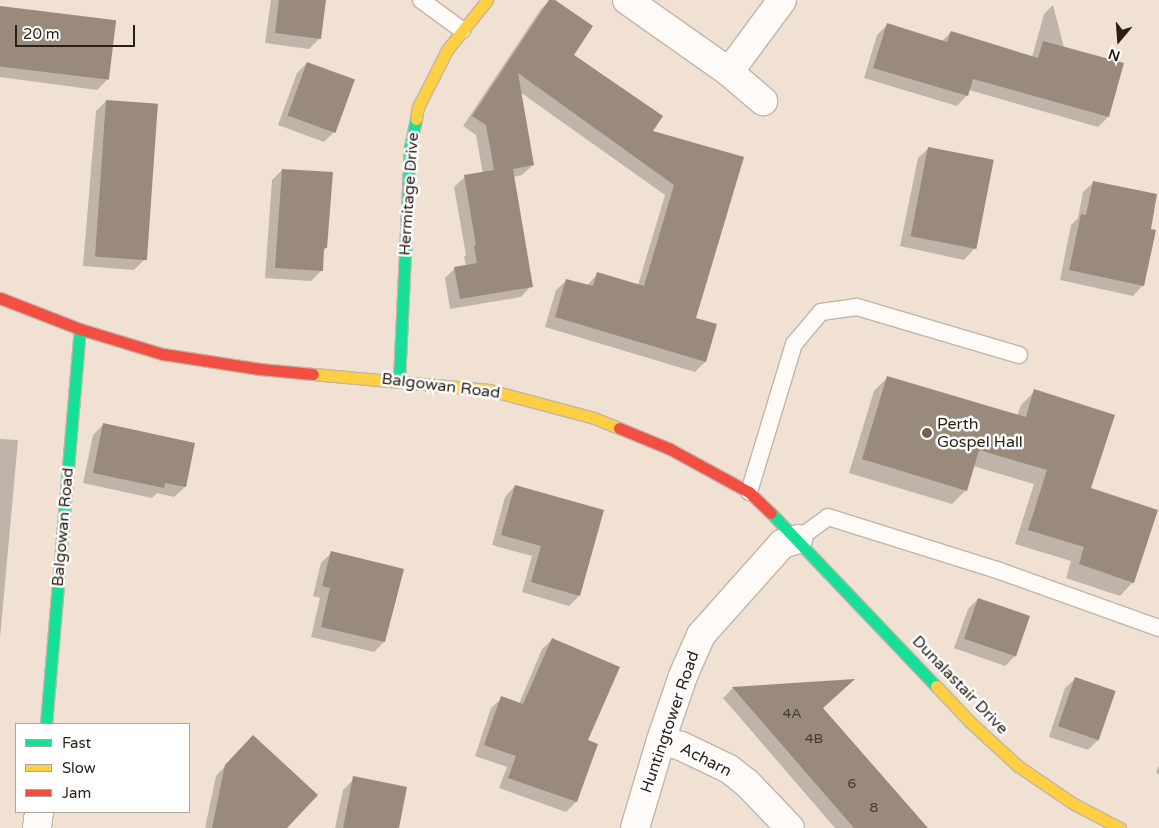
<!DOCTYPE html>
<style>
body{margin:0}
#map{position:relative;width:1159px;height:828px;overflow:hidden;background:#f0e1d2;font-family:"Varela Round",sans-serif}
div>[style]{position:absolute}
.shadow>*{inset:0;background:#0003}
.building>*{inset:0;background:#998a7b;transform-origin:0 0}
.roads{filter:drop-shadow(1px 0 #c1b5a9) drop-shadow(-1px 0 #c1b5a9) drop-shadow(0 1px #c1b5a9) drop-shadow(0 -1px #c1b5a9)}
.lane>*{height:16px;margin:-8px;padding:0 8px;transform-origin:8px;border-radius:8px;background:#fdfaf8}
.street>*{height:28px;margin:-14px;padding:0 14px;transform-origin:14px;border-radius:14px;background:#fdfaf8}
.fast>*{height:11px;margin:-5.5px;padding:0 5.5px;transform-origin:5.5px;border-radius:5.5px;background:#16e098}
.slow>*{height:11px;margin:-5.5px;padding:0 5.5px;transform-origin:5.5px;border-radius:5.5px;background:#ffcf43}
.jam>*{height:11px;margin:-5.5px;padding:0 5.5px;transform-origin:5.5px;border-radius:5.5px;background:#f24e42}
.dots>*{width:14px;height:14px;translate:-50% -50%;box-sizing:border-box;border:2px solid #fff;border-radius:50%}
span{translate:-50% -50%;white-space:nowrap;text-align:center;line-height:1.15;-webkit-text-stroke:5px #fff;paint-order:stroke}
.number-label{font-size:14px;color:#463a2e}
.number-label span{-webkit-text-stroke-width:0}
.street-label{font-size:16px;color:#2a1f15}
.poi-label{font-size:16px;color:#2a1f15}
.left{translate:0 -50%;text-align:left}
.legend{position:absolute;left:15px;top:723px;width:175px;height:90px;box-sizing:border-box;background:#fff;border:1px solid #aaa5a1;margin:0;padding:6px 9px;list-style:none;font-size:15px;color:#2a1f15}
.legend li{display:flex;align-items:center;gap:10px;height:25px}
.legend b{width:25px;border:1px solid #aaa5a1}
.north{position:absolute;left:1094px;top:15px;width:50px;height:50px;-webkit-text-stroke:4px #fff;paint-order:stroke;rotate:198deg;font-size:14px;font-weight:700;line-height:20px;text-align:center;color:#2a1f15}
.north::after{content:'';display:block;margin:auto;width:18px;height:22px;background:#2a1f15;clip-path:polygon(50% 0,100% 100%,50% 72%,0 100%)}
.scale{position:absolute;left:15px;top:25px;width:120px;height:22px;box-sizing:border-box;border:2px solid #2a1f15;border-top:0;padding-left:6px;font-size:15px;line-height:18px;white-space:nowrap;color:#2a1f15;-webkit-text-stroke:4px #fff;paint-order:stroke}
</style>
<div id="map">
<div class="shadow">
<div style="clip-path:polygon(271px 0,325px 0,319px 39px,309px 49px,265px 43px)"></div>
<div style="clip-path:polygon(550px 0,552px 0,573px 55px,651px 132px,742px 158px,695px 319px,716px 325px,705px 362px,695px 372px,545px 327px,556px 290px,567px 280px,587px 286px,598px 273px,638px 285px,665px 195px,520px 92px,533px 165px,522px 175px,513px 177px,531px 286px,521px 297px,450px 309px,445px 278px,455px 268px,466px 266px,464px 257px,466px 255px,454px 187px,465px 177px,483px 174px,476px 135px,463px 126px,541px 9px)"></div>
<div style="clip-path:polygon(1053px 5px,1066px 55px,1108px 117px,1098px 127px,969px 90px,967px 95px,957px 106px,864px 78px,877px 35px,887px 25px,942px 41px,951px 32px,1032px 57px,1044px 14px)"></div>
<div style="clip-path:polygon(0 8px,107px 80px,97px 90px,0 77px)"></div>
<div style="clip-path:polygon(307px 63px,334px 132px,324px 142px,278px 125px,297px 73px)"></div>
<div style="clip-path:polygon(106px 101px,144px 260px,134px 270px,83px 266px,96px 111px)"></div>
<div style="clip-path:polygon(929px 148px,974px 249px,964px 260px,900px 246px,918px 158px)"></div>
<div style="clip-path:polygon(282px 170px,326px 248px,323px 252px,321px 271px,311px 281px,265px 278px,272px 180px)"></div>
<div style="clip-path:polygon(1094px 182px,1149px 230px,1143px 285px,1133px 296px,1060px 280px,1071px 225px,1078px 218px,1083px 192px)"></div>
<div style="clip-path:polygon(888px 377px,1017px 416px,1021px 405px,1035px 391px,1090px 489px,1133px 582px,1120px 596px,1066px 578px,1071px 561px,1015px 544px,1034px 484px,973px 466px,966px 490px,952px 504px,849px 473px,874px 391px)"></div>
<div style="clip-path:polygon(104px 424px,194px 444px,185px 487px,174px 497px,157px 493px,152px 498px,83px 483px,93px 435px)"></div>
<div style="clip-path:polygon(0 439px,18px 440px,0 638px)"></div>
<div style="clip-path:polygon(515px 486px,579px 596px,569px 606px,522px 592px,532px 556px,492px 545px,505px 497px)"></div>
<div style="clip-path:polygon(332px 552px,384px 642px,374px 652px,311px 637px,320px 598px,313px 596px,321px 563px)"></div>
<div style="clip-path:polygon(978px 599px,1015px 656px,1005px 666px,954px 648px,968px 609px)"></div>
<div style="clip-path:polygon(553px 639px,586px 741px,576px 802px,566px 812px,499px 788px,507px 767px,475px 756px,491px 708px,502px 698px,519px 704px,542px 649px)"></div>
<div style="clip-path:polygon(1076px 678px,1114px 691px,1098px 740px,1088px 750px,1049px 737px,1065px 688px)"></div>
<div style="clip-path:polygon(852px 681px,822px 709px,927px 828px,835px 828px,723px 698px,733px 688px)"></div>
<div style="clip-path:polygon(243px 747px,285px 828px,205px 828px,216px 776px)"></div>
<div style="clip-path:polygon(1159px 765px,1159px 774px,1156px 773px)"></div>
<div style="clip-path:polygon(353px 780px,398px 828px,335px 828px,343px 790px)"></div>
</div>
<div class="building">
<div style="clip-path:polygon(279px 0,326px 0,321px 39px,275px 33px)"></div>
<div style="clip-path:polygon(549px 0,555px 0,593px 26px,574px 55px,663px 116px,653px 131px,744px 157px,696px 318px,717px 324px,706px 362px,555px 317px,566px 279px,593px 286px,597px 272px,644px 286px,674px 185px,518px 73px,534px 165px,513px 169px,533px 287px,460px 299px,454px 267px,477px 263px,474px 246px,476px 245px,464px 175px,494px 170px,486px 125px,472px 116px)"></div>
<div style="left:0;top:6px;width:117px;height:60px;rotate:7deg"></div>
<div style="clip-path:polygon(887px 23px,947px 42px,951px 31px,1038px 58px,1043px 41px,1124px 63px,1109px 117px,973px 79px,968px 96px,873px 68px)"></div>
<div style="left:307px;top:62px;width:51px;height:57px;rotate:20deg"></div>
<div style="left:106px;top:100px;width:52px;height:157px;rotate:4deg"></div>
<div style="left:928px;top:147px;width:67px;height:91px;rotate:11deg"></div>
<div style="clip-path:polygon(282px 169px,333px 172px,327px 248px,324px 248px,323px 271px,275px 268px)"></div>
<div style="clip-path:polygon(1093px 181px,1157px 194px,1151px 229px,1156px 230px,1144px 286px,1069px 270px,1081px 214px,1086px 215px)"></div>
<div style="clip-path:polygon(887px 376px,1026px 417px,1034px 389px,1115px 415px,1091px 488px,1158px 510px,1134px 583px,1079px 564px,1084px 547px,1028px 530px,1047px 470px,979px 450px,967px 491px,862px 459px)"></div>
<div style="clip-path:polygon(103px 423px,195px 443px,186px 487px,165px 483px,164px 488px,93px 473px)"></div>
<div style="clip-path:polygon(515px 485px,604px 510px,580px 596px,531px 582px,541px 546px,501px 535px)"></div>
<div style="clip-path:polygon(331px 551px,404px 569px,385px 642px,321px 627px,330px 588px,322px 586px)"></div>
<div style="left:978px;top:598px;width:55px;height:43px;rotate:19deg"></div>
<div style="clip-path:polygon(552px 638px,620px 667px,588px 740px,598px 744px,577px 802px,508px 778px,516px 756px,484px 745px,501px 696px,523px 704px)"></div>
<div style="left:1075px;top:677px;width:43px;height:52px;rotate:19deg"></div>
<div style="clip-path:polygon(855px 679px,823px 708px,928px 828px,854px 828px,732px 687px)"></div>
<div style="clip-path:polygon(253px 735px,318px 795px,287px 828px,212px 828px,225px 765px)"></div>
<div style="clip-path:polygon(353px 776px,407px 787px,399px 828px,343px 828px)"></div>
</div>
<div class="roads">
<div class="lane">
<div style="left:421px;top:0;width:51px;rotate:36.2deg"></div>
<div style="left:749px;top:492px;width:155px;rotate:-73.1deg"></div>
<div style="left:794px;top:344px;width:42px;rotate:-49.8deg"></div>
<div style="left:821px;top:312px;width:36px;rotate:-8deg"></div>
<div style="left:857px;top:307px;width:169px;rotate:16.5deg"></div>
<div style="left:798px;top:539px;width:37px;rotate:-36deg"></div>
<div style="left:828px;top:517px;width:177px;rotate:17.4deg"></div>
<div style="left:997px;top:570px;width:172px;rotate:19.7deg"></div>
</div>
<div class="street">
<div style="left:627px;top:0;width:125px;rotate:35.2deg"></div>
<div style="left:729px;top:72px;width:45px;rotate:40.5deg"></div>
<div style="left:729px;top:72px;width:89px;rotate:-53.6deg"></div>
<div style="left:661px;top:740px;width:21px;rotate:17deg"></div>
<div style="left:681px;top:746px;width:53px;rotate:25.6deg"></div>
<div style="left:729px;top:769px;width:23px;rotate:38deg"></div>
<div style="left:747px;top:783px;width:62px;rotate:46.3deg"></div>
<div style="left:37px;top:828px;width:16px;rotate:-83deg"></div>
<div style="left:635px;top:828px;width:92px;rotate:-73.5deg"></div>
<div style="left:661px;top:740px;width:68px;rotate:-71deg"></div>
<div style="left:683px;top:676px;width:45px;rotate:-66.3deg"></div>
<div style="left:701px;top:635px;width:122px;rotate:-48.3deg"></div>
<div style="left:782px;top:544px;width:17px;rotate:-17deg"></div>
</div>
<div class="fast">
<div style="left:399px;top:380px;width:233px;rotate:-87.3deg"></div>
<div style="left:410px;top:147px;width:29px;rotate:-78deg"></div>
<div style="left:771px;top:513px;width:239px;rotate:46.4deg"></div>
<div style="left:46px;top:724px;width:396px;rotate:-85.1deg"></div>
</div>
<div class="slow">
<div style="left:416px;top:119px;width:12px;rotate:-81deg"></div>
<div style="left:418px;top:107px;width:64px;rotate:-63deg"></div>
<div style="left:447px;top:50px;width:64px;rotate:-51.3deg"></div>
<div style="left:313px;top:374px;width:177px;rotate:5.2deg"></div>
<div style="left:489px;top:390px;width:109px;rotate:14.9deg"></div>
<div style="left:594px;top:418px;width:27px;rotate:22deg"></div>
<div style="left:936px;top:686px;width:50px;rotate:46.6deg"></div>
<div style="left:970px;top:722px;width:65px;rotate:42.5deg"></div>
<div style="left:1018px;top:766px;width:68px;rotate:34.2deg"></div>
<div style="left:1074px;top:804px;width:52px;rotate:27.6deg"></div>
</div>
<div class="jam">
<div style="left:0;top:298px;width:86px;rotate:21.2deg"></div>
<div style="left:80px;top:329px;width:87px;rotate:16.8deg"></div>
<div style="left:163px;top:354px;width:98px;rotate:8.8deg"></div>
<div style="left:260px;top:369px;width:53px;rotate:5.4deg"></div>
<div style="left:619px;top:428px;width:55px;rotate:22.4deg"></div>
<div style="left:670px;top:449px;width:90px;rotate:28.6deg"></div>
<div style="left:749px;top:492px;width:30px;rotate:44deg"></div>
</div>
</div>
<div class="dots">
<div style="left:927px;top:433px;background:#6f6357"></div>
</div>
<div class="number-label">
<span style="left:792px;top:714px">4A</span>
<span style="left:814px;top:739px">4B</span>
<span style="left:852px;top:784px">6</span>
<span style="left:874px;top:808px">8</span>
</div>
<div class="street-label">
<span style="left:409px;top:194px;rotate:-86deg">Hermitage Drive</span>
<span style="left:441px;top:386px;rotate:7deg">Balgowan Road</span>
<span style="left:63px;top:527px;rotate:-85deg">Balgowan Road</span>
<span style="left:960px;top:685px;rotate:46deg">Dunalastair Drive</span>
<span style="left:670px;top:722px;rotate:-71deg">Huntingtower Road</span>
<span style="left:706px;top:760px;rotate:27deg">Acharn</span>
</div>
<div class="poi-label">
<span class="left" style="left:937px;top:433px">Perth<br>Gospel Hall</span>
</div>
<ul class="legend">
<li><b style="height:6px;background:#16e098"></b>Fast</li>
<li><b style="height:6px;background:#ffcf43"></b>Slow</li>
<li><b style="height:6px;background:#f24e42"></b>Jam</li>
</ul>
<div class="north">N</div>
<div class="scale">20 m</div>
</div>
